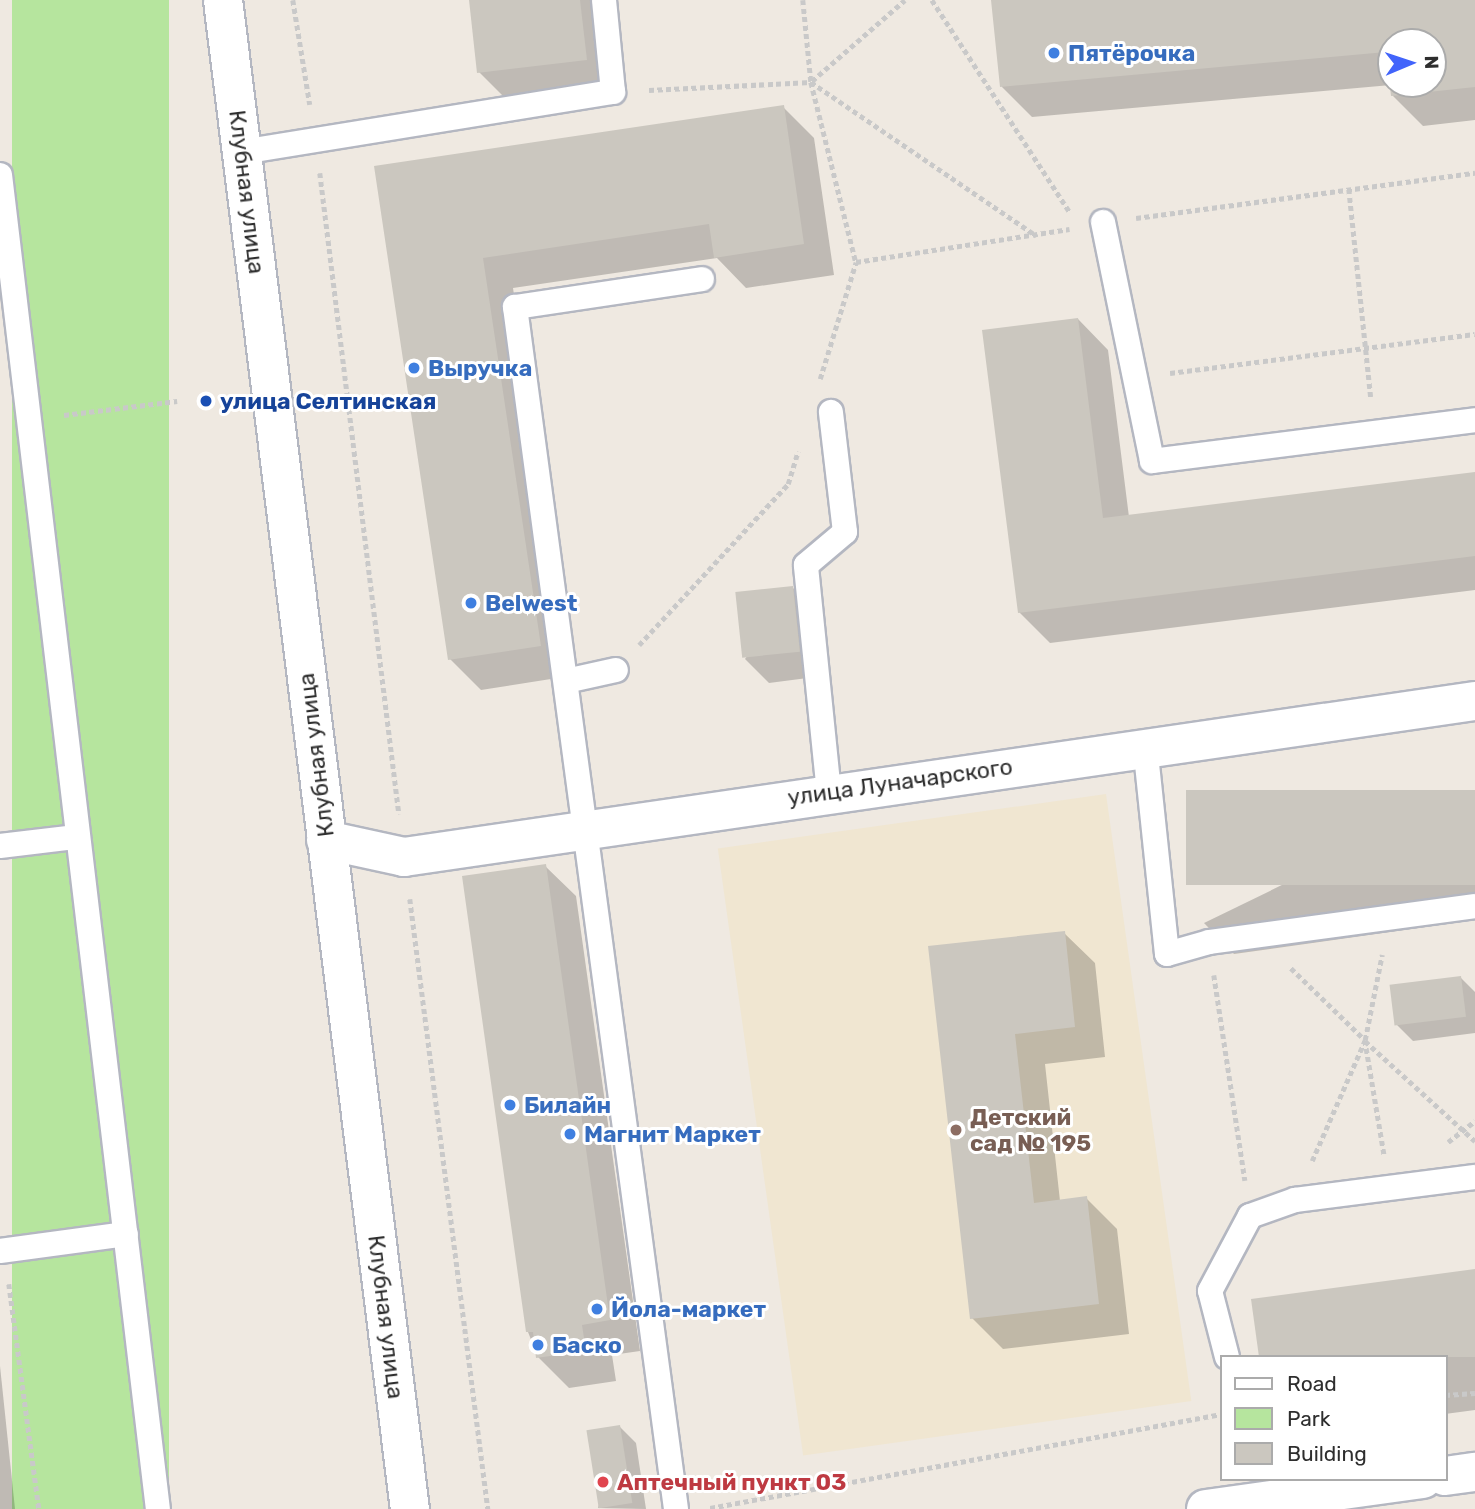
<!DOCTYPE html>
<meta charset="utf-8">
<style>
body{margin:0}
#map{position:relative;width:1475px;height:1509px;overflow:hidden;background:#efe9e1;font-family:Rubik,sans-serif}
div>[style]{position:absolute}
.education>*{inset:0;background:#f0e6d1;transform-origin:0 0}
.green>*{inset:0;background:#b6e59e;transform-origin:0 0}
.shadow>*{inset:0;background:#0003}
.building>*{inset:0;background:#cbc7bf;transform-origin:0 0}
.path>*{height:4.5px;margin-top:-2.25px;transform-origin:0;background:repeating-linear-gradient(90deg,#c9c9c9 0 5px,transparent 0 8.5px)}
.roads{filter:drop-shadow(2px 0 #b4b7c1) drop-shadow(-2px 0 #b4b7c1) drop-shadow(0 2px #b4b7c1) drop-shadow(0 -2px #b4b7c1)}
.service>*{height:24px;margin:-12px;padding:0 12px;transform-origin:12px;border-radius:12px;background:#fff}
.minor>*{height:38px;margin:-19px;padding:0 19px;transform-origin:19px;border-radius:19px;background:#fff}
.secondary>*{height:38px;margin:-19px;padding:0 19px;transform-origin:19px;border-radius:19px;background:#fff}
.dots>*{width:19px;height:19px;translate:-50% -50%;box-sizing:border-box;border:4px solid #fff;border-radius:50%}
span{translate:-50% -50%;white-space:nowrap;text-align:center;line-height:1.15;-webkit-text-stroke:6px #fff;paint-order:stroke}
.shop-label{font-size:23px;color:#366cbe;font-weight:700}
.left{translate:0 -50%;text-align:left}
.street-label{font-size:23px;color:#2e2e2e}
.transit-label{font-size:23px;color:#164399;font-weight:700}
.education-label{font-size:23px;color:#785e54;font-weight:700}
.health-label{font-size:23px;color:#be3a42;font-weight:700}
.legend{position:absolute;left:1220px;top:1355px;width:228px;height:126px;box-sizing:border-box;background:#fff;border:2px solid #ababab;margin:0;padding:9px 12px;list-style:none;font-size:21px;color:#2e2e2e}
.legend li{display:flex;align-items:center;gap:14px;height:35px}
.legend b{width:35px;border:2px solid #ababab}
.north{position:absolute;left:1377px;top:28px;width:70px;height:70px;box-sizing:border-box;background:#fff;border:2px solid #ababab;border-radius:50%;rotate:88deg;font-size:19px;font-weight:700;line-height:28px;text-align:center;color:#2e2e2e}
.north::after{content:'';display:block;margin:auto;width:24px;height:32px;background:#4264fb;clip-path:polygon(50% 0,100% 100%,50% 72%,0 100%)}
</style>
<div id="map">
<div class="education">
<div style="left:1106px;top:794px;width:613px;height:392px;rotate:82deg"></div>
</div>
<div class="green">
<div style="left:12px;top:0;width:157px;height:1521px"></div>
</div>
<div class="shadow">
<div style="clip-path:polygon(470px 0,592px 0,616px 90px,510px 103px,479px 72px)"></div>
<div style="clip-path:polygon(evenodd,993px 0,1475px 0,1475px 120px,1423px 126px,1392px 95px,1391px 85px,1032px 117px,1002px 87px,993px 0,1391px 42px,1433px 42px,1433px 84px,1391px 84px,1391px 42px)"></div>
<div style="clip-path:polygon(783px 107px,814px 138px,834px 275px,746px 288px,717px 258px,513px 288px,570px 676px,481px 690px,450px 659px,376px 168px)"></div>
<div style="clip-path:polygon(1078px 319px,1108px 350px,1129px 517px,1475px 474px,1475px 590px,1050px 643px,1019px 612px)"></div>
<div style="clip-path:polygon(793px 588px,816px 611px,823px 676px,769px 683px,745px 659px)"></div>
<div style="clip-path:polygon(1475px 791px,1475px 920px,1234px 954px,1204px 923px)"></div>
<div style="clip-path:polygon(545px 866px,576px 896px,640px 1351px,612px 1355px,616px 1381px,569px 1388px,538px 1357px,528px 1332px)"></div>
<div style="clip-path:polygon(1064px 933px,1095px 963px,1105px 1057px,1045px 1064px,1060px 1201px,1086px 1198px,1117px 1229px,1129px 1334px,1003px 1349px,972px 1318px,930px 948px)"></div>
<div style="clip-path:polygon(1461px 978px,1475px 992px,1475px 1033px,1413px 1041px,1397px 1025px)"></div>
<div style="clip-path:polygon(1475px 1271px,1475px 1410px,1445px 1414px,1445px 1357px)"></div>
<div style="clip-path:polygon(0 1366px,15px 1509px,0 1509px)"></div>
<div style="clip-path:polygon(620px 1427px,636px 1443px,646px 1509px,598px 1508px)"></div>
</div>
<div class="building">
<div style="clip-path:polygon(469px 0,580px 0,587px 60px,477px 73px)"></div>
<div style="clip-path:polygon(evenodd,991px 0,1475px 0,1475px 87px,1391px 96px,1386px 52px,1000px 87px,991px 0,1391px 42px,1433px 42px,1433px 84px,1391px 84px,1391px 42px)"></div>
<div style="clip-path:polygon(784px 105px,804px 244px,714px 258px,709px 224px,483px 258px,541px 646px,448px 660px,374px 166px)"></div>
<div style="clip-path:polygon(1078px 318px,1103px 518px,1475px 472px,1475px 556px,1018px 613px,982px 330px)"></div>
<div style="left:793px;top:586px;width:66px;height:58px;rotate:84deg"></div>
<div style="left:1475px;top:790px;width:95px;height:289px;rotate:90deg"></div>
<div style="clip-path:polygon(546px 864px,610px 1320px,582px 1325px,586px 1351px,536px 1358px,533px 1332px,526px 1332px,462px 876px)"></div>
<div style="clip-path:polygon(1065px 931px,1075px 1027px,1015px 1034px,1034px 1203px,1087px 1196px,1099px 1304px,970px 1319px,928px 946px)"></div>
<div style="left:1461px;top:976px;width:41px;height:72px;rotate:83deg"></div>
<div style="clip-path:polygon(1475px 1269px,1475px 1357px,1259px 1357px,1251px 1299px)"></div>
<div style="left:620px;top:1425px;width:79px;height:34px;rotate:81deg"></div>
</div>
<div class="path">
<div style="left:293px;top:0;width:106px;rotate:80.8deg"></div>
<div style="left:803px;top:0;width:82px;rotate:84.4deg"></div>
<div style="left:811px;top:82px;width:186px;rotate:76deg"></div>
<div style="left:932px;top:0;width:252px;rotate:57deg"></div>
<div style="left:812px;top:81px;width:123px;rotate:-41.1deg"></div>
<div style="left:649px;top:90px;width:162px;rotate:-2.8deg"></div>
<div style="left:811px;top:82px;width:273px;rotate:34.3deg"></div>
<div style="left:320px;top:173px;width:646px;rotate:82.97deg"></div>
<div style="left:1349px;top:189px;width:209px;rotate:84deg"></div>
<div style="left:1136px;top:218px;width:342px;rotate:-7.6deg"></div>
<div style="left:1170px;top:373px;width:307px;rotate:-7.3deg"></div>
<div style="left:820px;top:379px;width:122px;rotate:-72.9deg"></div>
<div style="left:856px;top:262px;width:216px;rotate:-8.8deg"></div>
<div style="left:64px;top:415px;width:114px;rotate:-7.1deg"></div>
<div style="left:639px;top:645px;width:219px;rotate:-47.2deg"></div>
<div style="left:788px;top:484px;width:34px;rotate:-73deg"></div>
<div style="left:410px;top:899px;width:615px;rotate:82.71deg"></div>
<div style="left:1291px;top:968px;width:103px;rotate:44.2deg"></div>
<div style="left:1365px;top:1040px;width:116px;rotate:80.5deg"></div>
<div style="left:1214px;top:975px;width:208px;rotate:81.4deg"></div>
<div style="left:1365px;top:1041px;width:149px;rotate:42.3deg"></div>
<div style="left:1448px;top:1142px;width:34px;rotate:-38deg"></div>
<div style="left:1312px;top:1161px;width:132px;rotate:-66.3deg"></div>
<div style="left:1365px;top:1040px;width:87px;rotate:-78.7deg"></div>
<div style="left:9px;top:1284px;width:227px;rotate:82.4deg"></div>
<div style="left:1445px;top:1395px;width:30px;rotate:-4deg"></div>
<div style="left:710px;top:1508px;width:520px;rotate:-10.42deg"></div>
</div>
<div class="roads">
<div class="service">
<div style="left:242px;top:152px;width:376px;rotate:-9.2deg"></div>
<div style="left:613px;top:92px;width:92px;rotate:-95.6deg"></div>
<div style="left:0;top:175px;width:1343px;rotate:83.25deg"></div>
<div style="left:1103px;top:222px;width:244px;rotate:78.4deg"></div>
<div style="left:1152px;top:461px;width:326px;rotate:-7.2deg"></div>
<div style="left:566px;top:681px;width:51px;rotate:-12.4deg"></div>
<div style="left:1145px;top:745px;width:210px;rotate:84deg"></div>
<div style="left:1167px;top:954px;width:44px;rotate:-15.9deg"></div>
<div style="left:1209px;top:942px;width:268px;rotate:-7.7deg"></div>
<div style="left:829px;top:793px;width:229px;rotate:-95.8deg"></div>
<div style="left:806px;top:565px;width:51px;rotate:-40.2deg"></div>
<div style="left:845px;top:532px;width:121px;rotate:-96.7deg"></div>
<div style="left:0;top:846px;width:77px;rotate:-6.8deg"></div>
<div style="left:0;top:1251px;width:127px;rotate:-7.7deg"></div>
<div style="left:1227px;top:1357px;width:68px;rotate:-104.4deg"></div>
<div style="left:1210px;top:1291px;width:85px;rotate:-61.9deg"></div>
<div style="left:1250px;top:1216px;width:48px;rotate:-19.6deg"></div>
<div style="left:1295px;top:1200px;width:181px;rotate:-7.3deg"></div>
<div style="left:676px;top:1509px;width:1213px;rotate:-97.63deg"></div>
<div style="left:515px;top:307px;width:189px;rotate:-8.5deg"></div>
</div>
<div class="minor">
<div style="left:326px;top:840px;width:80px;rotate:12.3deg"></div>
<div style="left:404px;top:857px;width:1082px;rotate:-8.29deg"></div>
<div style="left:1445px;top:1476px;width:30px;rotate:-8deg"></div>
<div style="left:1206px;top:1509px;width:219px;rotate:-7.9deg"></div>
</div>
<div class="secondary">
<div style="left:223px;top:0;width:1521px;rotate:82.94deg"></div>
</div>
</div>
<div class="dots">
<div style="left:1054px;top:53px;background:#3f7fe0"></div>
<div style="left:414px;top:368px;background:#3f7fe0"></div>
<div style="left:206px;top:401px;background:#1a4fb4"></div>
<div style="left:471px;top:603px;background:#3f7fe0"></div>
<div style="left:510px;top:1105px;background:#3f7fe0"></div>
<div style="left:956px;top:1130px;background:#8d6e63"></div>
<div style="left:570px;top:1134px;background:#3f7fe0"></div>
<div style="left:597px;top:1309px;background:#3f7fe0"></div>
<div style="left:538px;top:1345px;background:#3f7fe0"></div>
<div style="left:603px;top:1482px;background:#e0444e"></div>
</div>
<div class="shop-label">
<span class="left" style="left:1068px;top:53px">Пятёрочка</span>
<span class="left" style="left:428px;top:368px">Выручка</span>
<span class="left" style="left:485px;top:603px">Belwest</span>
<span class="left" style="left:524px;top:1105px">Билайн</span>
<span class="left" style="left:584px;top:1134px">Магнит Маркет</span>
<span class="left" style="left:611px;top:1309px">Йола-маркет</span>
<span class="left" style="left:552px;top:1345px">Баско</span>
</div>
<div class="street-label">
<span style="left:247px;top:192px;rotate:83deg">Клубная улица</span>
<span style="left:316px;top:755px;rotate:-97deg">Клубная улица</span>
<span style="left:900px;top:782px;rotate:-8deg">улица Луначарского</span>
<span style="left:386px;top:1317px;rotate:83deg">Клубная улица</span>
</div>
<div class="transit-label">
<span class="left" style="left:220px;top:401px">улица Селтинская</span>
</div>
<div class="education-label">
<span class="left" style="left:970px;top:1130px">Детский<br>сад № 195</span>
</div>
<div class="health-label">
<span class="left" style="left:617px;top:1482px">Аптечный пункт 03</span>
</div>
<ul class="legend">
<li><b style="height:9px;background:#fff"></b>Road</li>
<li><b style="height:19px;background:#b6e59e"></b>Park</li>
<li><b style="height:19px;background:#cbc7bf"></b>Building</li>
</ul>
<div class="north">N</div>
</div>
